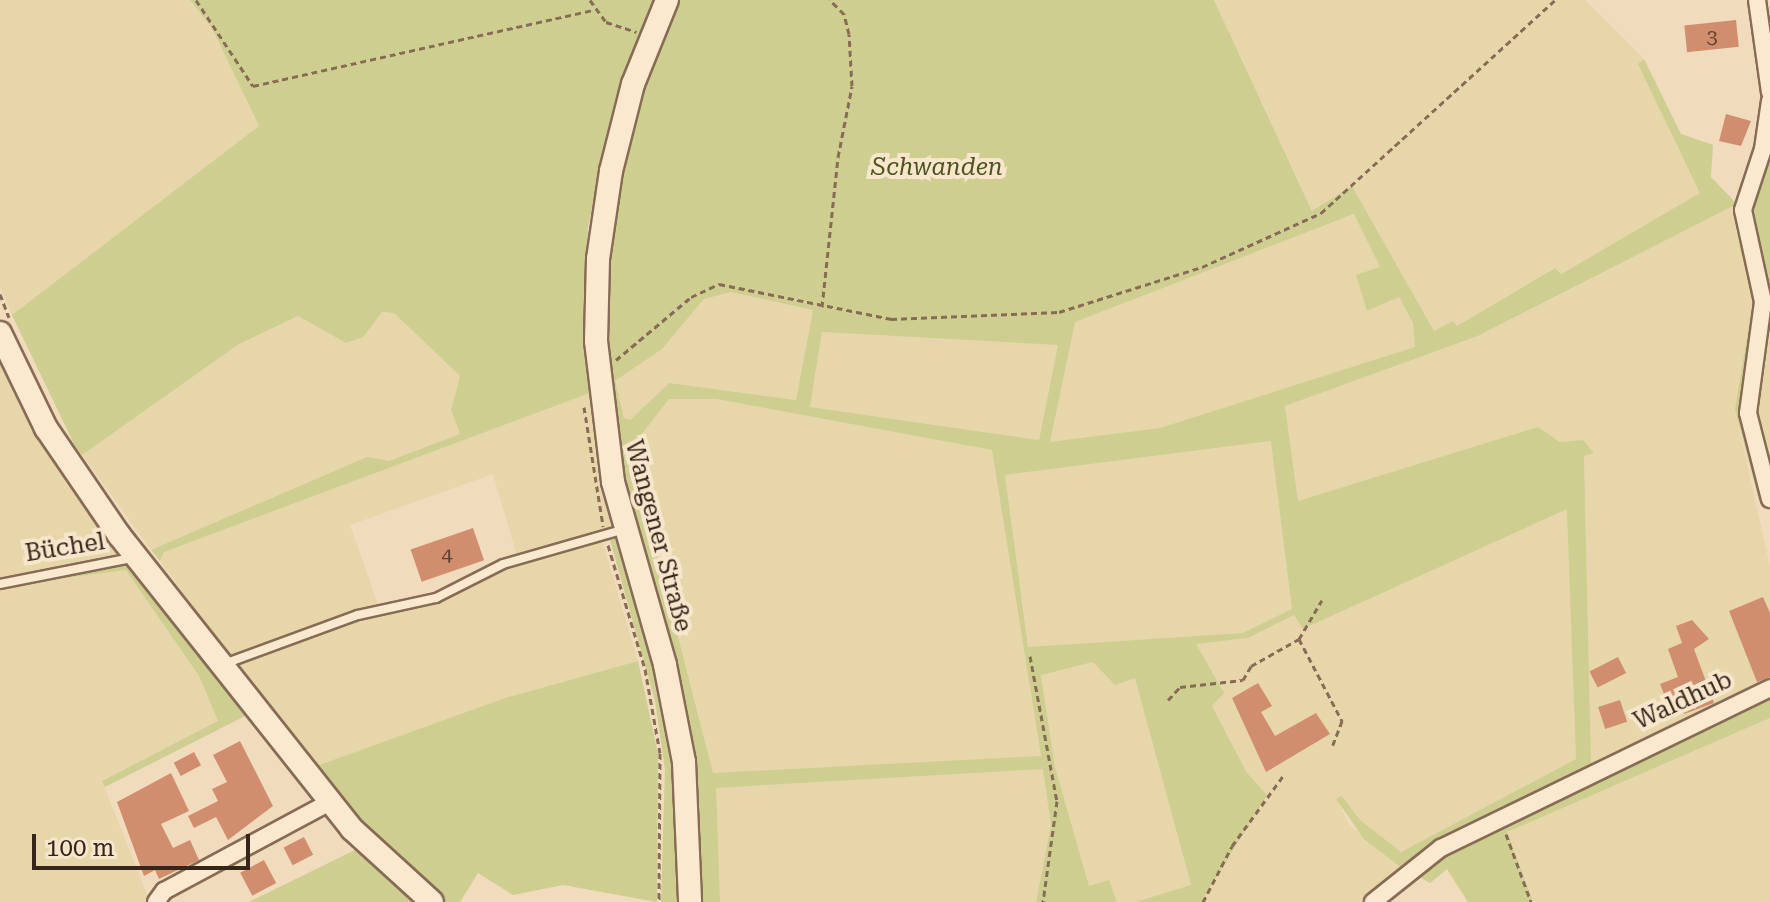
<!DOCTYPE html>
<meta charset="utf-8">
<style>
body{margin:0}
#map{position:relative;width:1770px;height:902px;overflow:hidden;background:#f0dbbc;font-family:"Roboto Serif",serif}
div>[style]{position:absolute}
.farmland>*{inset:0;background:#e6d6a9}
.green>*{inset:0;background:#cdce90}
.building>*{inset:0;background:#d18e6f;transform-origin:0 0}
.path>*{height:3px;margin-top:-1.5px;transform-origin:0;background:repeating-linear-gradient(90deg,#886b55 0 6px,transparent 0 10px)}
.roads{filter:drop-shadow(2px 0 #886b55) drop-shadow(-2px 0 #886b55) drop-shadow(0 2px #886b55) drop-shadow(0 -2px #886b55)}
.service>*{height:8px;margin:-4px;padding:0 4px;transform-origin:4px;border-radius:4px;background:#fbe9cf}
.minor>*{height:16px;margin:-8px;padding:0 8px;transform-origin:8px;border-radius:8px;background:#fbe9cf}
.secondary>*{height:22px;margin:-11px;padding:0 11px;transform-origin:11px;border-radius:11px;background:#fbe9cf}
span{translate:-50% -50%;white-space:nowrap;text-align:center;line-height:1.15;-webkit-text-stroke:8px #f7e6cc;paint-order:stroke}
.number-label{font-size:20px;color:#5e3f30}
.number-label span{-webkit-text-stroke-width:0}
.park-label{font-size:24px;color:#4c5420;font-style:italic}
.street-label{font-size:24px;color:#37251b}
.scale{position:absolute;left:32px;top:834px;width:218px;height:36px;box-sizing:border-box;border:4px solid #37251b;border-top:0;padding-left:10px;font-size:24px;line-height:28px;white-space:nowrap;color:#37251b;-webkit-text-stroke:6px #f7e6cc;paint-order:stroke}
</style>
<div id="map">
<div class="farmland">
<div style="clip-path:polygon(0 0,190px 0,212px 28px,259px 126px,12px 315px,0 287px)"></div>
<div style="clip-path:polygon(1214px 0,1585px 0,1644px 59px,1638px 64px,1701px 193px,1560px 274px,1554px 268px,1457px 326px,1434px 331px,1352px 186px,1313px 212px)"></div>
<div style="clip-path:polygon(1737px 204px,1753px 301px,1735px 409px,1770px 567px,1770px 684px,1591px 766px,1584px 456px,1593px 453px,1583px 440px,1561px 442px,1538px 428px,1298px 501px,1285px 406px,1479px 336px)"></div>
<div style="clip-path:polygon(1355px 214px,1380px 267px,1368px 311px,1399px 297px,1413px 323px,1416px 347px,1160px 428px,1050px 443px,1074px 322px)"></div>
<div style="clip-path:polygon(1770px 284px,1770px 479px,1752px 393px,1765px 286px)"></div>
<div style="clip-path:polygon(731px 292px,813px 309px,796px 400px,669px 383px,630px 420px,624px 418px,615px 381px,662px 349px,704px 299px)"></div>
<div style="clip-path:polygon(382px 312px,394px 313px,460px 376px,451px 410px,460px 434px,389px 461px,367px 458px,151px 550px,82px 455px,239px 344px,298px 316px,346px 343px)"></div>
<div style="clip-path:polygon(822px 332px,1058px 345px,1039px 440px,810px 407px)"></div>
<div style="clip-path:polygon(0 352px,131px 560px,0 584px)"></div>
<div style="clip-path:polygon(evenodd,590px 393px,617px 532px,601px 537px,638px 661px,505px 698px,311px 768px,227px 661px,231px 658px,160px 561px,164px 552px,590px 393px,493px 474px,518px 559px,424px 602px,380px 610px,350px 525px,493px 474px)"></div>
<div style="clip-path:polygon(669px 398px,716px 399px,992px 450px,1041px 757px,713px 773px,634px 465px,641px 435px)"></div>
<div style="clip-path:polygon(1272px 441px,1292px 610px,1244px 633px,1028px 647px,1005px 475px)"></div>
<div style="clip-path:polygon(1568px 508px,1576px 759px,1401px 852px,1360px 820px,1343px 796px,1337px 799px,1349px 824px,1403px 869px,1366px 902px,1201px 902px,1266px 795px,1247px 773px,1212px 706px,1195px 644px,1248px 638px,1294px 615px,1304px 629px)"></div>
<div style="clip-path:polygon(126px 570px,199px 676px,218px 721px,102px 781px,150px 902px,0 902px,0 587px)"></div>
<div style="clip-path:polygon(1093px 662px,1135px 677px,1191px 886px,1136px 902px,1117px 902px,1109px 881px,1089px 886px,1055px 767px,1041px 674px)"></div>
<div style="clip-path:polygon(1770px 718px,1770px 902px,1533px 902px,1507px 832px)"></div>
<div style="clip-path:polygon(1044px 769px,1051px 825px,1036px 902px,720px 902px,715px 788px)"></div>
</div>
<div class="green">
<div style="clip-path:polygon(190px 0,657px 0,607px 134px,588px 227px,584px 324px,590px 393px,164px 552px,160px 561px,151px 550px,367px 457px,389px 461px,460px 434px,451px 410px,460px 376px,394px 313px,382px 312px,363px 337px,346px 343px,298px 316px,239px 344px,82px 455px,75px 446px,12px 315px,259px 126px,212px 28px)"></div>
<div style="clip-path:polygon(evenodd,676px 0,1214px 0,1312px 211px,1352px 186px,1434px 331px,1453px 321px,1457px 326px,1555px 268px,1561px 274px,1700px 193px,1638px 64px,1644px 59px,1681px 134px,1713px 145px,1711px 177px,1737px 204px,1478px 336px,1285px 406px,1298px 501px,1538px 427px,1560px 442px,1583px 440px,1594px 453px,1584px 456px,1591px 766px,1403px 869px,1364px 839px,1336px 799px,1342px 796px,1360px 820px,1401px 852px,1576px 759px,1567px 509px,1303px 629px,1294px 615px,1248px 638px,1196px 644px,1224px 693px,1212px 706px,1247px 773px,1267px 795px,1201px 902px,1136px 902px,1191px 885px,1135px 678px,1115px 685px,1093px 662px,1041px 675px,1055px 767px,1089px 886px,1109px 880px,1117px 902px,1036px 902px,1051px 825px,1043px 769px,716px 788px,720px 902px,698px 902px,695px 805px,618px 466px,605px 358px,608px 240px,634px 110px,676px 0,1354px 214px,1380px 267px,1356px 275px,1367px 311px,1399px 297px,1413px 323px,1415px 347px,1160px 428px,1050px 442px,1075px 322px,1354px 214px,676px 0,731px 292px,813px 310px,796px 400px,669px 383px,630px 420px,624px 418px,615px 381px,662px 349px,704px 299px,731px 292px,676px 0,822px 332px,1058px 345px,1039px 440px,810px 407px,822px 332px,676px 0,669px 399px,716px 399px,992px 450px,1041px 756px,713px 773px,634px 465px,641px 435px,669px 399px,676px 0,1271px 441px,1292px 609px,1243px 633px,1028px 647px,1005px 475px,1271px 441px)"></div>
<div style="clip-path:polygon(1770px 145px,1770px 284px,1765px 286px,1752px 242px,1750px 196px)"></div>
<div style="clip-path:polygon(1738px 239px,1754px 292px,1756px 321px,1742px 392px,1760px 505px,1735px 409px,1753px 301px)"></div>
<div style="clip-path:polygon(617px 538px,659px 682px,674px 761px,680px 902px,661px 902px,665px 769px,655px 701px,610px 540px)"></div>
<div style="clip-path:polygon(131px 560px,249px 714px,105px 787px,102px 781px,218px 721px,199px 676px,126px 570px,4px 586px)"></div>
<div style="clip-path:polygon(638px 661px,658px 754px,657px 902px,563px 885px,513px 895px,478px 873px,460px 902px,445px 902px,398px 868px,311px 768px,505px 698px)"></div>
<div style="clip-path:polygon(1770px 695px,1770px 718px,1507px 832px,1533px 902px,1468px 902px,1447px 869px,1430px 883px,1418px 876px,1426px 864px)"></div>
<div style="clip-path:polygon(359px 848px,419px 902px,249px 902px)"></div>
</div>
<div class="building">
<div style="left:1736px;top:20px;width:27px;height:52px;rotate:84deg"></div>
<div style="clip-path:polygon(1726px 114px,1751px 121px,1741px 146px,1719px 141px)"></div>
<div style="left:473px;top:528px;width:34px;height:66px;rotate:71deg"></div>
<div style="clip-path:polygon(1763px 597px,1770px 613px,1770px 677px,1757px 682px,1729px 611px)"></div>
<div style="clip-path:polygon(1692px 620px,1709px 639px,1694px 649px,1714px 703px,1684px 714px,1677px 695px,1666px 699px,1660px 684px,1678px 677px,1668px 649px,1682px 643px,1676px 626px)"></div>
<div style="left:1618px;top:657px;width:18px;height:32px;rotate:63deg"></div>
<div style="clip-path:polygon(1258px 683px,1272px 706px,1261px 712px,1275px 736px,1316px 713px,1330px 734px,1266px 772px,1232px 698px)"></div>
<div style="left:1620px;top:700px;width:23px;height:23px;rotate:72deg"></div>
<div style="clip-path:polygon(240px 741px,273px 806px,228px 840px,216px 817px,194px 828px,188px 816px,218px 801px,212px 789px,227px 782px,213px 755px)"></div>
<div style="left:194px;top:752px;width:15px;height:23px;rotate:62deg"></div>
<div style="clip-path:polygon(171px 773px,189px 811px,161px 824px,173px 848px,190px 840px,199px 860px,159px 879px,155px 870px,144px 876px,117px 802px)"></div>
<div style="left:304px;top:837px;width:20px;height:23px;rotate:63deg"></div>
<div style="left:264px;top:860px;width:26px;height:27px;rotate:62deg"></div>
</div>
<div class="path">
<div style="left:196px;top:0;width:103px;rotate:56.5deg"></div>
<div style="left:253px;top:86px;width:349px;rotate:-12.6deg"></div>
<div style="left:590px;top:0;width:27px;rotate:54deg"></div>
<div style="left:606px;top:22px;width:32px;rotate:18deg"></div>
<div style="left:0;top:294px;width:25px;rotate:69deg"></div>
<div style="left:822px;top:307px;width:151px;rotate:-83.9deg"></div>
<div style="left:838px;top:157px;width:72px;rotate:-78.8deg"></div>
<div style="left:852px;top:86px;width:52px;rotate:-93.3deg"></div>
<div style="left:849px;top:34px;width:21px;rotate:-104deg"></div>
<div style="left:844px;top:14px;width:20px;rotate:-135deg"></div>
<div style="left:616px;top:360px;width:98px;rotate:-40deg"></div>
<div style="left:691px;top:297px;width:31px;rotate:-25deg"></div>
<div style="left:719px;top:284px;width:176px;rotate:11.5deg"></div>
<div style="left:891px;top:319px;width:168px;rotate:-2.4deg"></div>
<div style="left:1059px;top:312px;width:150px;rotate:-17.5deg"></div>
<div style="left:1202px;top:267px;width:131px;rotate:-24.4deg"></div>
<div style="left:1321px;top:213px;width:316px;rotate:-42.3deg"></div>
<div style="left:584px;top:407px;width:121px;rotate:80.9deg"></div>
<div style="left:608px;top:545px;width:129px;rotate:73.4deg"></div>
<div style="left:645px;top:669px;width:85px;rotate:79.9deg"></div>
<div style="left:660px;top:753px;width:149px;rotate:90.4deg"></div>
<div style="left:1299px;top:639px;width:93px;rotate:62.3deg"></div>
<div style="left:1342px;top:721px;width:26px;rotate:111deg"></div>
<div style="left:1030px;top:656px;width:147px;rotate:79.5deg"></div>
<div style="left:1057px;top:801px;width:102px;rotate:97.9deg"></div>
<div style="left:1168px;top:700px;width:18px;rotate:-47deg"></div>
<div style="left:1180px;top:687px;width:63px;rotate:-6.3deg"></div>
<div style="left:1243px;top:680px;width:16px;rotate:-60deg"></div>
<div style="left:1251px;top:666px;width:55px;rotate:-29.4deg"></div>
<div style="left:1299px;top:639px;width:45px;rotate:-59.5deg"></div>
<div style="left:1506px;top:834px;width:72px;rotate:69.8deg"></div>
<div style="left:1203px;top:902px;width:63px;rotate:-62.6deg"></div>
<div style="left:1232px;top:846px;width:87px;rotate:-53.9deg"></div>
</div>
<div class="roads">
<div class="service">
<div style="left:0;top:584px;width:139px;rotate:-11.2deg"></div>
<div style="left:224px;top:664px;width:143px;rotate:-20.1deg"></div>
<div style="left:358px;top:615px;width:80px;rotate:-12.3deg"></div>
<div style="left:436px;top:598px;width:75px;rotate:-26.9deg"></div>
<div style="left:503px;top:564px;width:127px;rotate:-16deg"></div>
</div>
<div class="minor">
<div style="left:1757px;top:0;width:93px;rotate:82deg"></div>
<div style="left:1770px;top:101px;width:49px;rotate:98.3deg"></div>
<div style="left:1763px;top:149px;width:64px;rotate:108.2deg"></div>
<div style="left:1743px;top:210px;width:94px;rotate:77.7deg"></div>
<div style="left:1763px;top:302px;width:112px;rotate:97.7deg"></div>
<div style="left:1748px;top:413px;width:89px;rotate:75.7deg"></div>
<div style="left:156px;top:902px;width:14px;rotate:-54deg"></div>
<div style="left:164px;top:891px;width:188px;rotate:-28.2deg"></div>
<div style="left:1373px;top:902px;width:87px;rotate:-38.5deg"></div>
<div style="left:1441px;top:848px;width:366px;rotate:-25.9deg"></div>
</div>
<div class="secondary">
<div style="left:667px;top:0;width:91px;rotate:112deg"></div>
<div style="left:633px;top:84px;width:90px;rotate:104.2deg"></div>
<div style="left:611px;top:171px;width:89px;rotate:98.4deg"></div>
<div style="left:598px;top:259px;width:82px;rotate:91.4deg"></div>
<div style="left:596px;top:341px;width:142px;rotate:83.1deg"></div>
<div style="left:613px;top:482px;width:190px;rotate:74.1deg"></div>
<div style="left:665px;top:665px;width:99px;rotate:78.9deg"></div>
<div style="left:684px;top:762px;width:140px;rotate:87.5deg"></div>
<div style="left:0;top:333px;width:106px;rotate:64.2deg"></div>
<div style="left:46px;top:428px;width:130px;rotate:55.7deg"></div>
<div style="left:119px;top:535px;width:375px;rotate:51.6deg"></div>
<div style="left:352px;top:829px;width:108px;rotate:42.4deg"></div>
</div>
</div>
<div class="number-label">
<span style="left:1712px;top:36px">3</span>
<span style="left:447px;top:554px">4</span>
</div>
<div class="park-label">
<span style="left:937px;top:168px">Schwanden</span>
</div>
<div class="street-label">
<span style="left:658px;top:536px;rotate:75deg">Wangener Straße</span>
<span style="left:65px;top:548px;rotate:-9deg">Büchel</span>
<span style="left:1683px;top:701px;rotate:-25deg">Waldhub</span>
</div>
<div class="scale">100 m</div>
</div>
